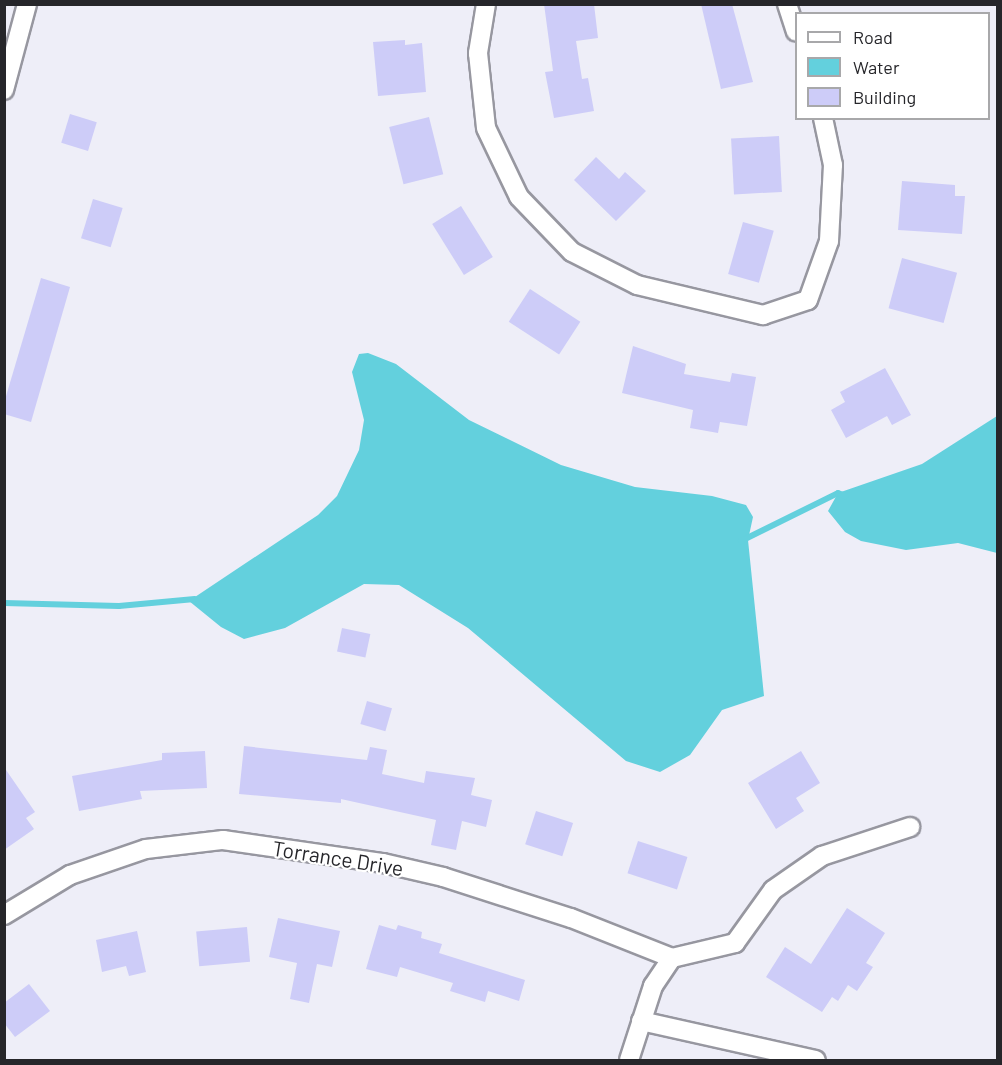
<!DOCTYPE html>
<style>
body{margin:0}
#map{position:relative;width:1002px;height:1065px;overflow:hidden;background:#eeeef8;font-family:Barlow,sans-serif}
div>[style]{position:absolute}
.water>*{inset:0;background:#63d0dd}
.stream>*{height:6px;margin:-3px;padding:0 3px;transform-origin:3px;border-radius:3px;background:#63d0dd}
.building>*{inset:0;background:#cdccf8;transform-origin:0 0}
.roads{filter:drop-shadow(2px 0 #9797a0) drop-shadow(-2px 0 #9797a0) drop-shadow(0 2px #9797a0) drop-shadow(0 -2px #9797a0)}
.street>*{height:18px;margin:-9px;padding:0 9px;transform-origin:9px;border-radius:9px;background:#fff}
span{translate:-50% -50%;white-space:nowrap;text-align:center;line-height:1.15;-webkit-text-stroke:4.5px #fff;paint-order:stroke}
.street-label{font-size:21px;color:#26262a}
.frame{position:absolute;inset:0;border:6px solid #26262a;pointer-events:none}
.legend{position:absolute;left:795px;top:12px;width:195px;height:108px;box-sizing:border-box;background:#fff;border:2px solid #a8a8aa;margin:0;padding:8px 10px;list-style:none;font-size:18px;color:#26262a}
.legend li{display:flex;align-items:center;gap:12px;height:30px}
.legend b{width:30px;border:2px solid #a8a8aa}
</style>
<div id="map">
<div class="water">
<div style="clip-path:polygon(368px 353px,396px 364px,469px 420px,561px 465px,635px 487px,712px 496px,746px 505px,753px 517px,748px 540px,764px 696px,722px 710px,690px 755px,660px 772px,626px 761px,468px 628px,399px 585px,364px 584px,285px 628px,244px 639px,221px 627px,189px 601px,318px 515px,337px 496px,359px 450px,364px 420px,352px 372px,359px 354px)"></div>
<div style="clip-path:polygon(997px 416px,997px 553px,958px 543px,906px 550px,861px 541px,845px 532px,828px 511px,838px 493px,922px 464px)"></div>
</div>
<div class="stream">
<div style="left:741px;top:541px;width:108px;rotate:-26.3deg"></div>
<div style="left:838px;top:493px;width:8px;rotate:23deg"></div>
<div style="left:4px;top:603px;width:115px;rotate:1.5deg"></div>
<div style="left:119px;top:606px;width:76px;rotate:-5.3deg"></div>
</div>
<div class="building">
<div style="clip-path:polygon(544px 4px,594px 4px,598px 38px,576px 41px,582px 79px,588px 78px,594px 111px,554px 118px,545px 72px,553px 71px)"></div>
<div style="clip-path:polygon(701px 4px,732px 4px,753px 82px,721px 89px)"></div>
<div style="clip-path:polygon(405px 40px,405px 45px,422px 43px,426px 92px,378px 96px,373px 42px)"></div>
<div style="left:70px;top:114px;width:28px;height:30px;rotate:17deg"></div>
<div style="left:429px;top:117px;width:59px;height:41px;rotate:76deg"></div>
<div style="left:779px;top:136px;width:56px;height:48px;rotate:87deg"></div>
<div style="clip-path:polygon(596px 157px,619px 179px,625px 172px,646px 191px,616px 221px,574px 180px)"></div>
<div style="clip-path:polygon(902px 181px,955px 185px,955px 196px,965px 196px,962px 234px,898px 230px)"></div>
<div style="left:93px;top:199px;width:31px;height:41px;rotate:17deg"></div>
<div style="left:461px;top:206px;width:60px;height:34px;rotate:58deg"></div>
<div style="left:743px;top:222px;width:32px;height:54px;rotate:16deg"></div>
<div style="left:902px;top:258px;width:57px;height:52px;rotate:15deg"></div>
<div style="clip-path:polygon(41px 278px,70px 287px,31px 422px,4px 414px,4px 403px)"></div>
<div style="left:530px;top:289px;width:60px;height:39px;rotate:33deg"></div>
<div style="clip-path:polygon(633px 346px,686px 364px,684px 374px,730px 382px,732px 373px,756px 377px,747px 426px,720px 422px,718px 433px,690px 428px,693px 410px,622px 393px)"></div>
<div style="clip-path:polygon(885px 368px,911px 415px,892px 425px,887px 416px,846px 438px,831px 410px,845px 402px,840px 392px)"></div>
<div style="left:342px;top:628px;width:29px;height:24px;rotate:12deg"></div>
<div style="left:367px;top:701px;width:26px;height:24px;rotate:16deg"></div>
<div style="clip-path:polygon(244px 746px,367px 760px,370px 747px,387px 750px,382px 774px,424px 783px,426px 771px,475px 778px,471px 795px,492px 800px,486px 827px,462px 821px,456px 850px,431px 845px,436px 820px,341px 799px,341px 803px,239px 794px)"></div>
<div style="clip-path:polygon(205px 751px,207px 788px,140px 791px,142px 799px,79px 811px,72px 776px,162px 760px,162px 753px)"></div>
<div style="clip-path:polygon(801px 751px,820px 783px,796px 798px,804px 811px,776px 829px,748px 783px)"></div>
<div style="clip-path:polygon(4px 767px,35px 812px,26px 818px,34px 829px,4px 850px)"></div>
<div style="left:536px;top:811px;width:39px;height:35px;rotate:18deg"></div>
<div style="left:638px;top:841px;width:52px;height:34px;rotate:18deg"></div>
<div style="clip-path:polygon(847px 908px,885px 933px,866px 963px,873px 967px,857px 991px,848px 985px,838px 1001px,832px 997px,822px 1012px,766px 977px,785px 947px,811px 964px)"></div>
<div style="clip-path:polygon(278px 918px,340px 931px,332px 967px,317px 964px,309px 1003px,290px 999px,297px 963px,269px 957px)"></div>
<div style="clip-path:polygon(379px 925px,396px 930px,398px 925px,422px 932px,421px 938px,442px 944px,439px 953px,525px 980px,519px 1001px,488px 991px,485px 1002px,450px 991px,453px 983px,400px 967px,397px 977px,366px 969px)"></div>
<div style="left:247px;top:927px;width:35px;height:51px;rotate:85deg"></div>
<div style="clip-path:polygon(137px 931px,146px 972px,129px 976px,126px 966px,102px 972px,96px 940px)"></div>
<div style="clip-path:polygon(29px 984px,50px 1011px,15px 1037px,4px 1023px,4px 1003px)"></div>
</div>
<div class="roads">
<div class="street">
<div style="left:486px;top:4px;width:50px;rotate:99.3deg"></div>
<div style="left:478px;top:53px;width:75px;rotate:83.9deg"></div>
<div style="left:486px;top:128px;width:76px;rotate:64.4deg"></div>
<div style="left:519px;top:197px;width:76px;rotate:46.1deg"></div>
<div style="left:572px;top:252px;width:73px;rotate:26.9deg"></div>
<div style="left:637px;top:285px;width:130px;rotate:13.4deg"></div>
<div style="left:763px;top:315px;width:47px;rotate:-18.4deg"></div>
<div style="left:808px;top:300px;width:63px;rotate:-70.4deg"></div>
<div style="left:829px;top:241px;width:76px;rotate:-87deg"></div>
<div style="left:833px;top:165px;width:48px;rotate:-102deg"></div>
<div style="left:787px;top:4px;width:29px;rotate:72deg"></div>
<div style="left:4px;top:90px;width:89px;rotate:-75deg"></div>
<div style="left:4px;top:915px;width:77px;rotate:-31.2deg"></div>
<div style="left:70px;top:875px;width:80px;rotate:-18.9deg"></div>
<div style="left:146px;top:849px;width:78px;rotate:-6.7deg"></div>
<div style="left:223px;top:840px;width:162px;rotate:8.2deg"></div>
<div style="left:383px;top:863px;width:62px;rotate:13.1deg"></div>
<div style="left:443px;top:877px;width:134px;rotate:17.8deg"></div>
<div style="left:571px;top:918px;width:109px;rotate:21.6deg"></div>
<div style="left:672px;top:958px;width:65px;rotate:-13.4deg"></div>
<div style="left:735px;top:943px;width:65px;rotate:-54.4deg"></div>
<div style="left:773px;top:890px;width:60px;rotate:-34.8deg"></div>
<div style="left:822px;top:856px;width:93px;rotate:-18.2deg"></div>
<div style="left:641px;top:1021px;width:179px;rotate:12.6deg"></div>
<div style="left:629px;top:1060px;width:78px;rotate:-72deg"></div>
<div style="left:653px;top:986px;width:34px;rotate:-56deg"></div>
</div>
</div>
<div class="street-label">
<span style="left:338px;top:858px;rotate:9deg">Torrance Drive</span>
</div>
<div class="frame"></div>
<ul class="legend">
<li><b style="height:8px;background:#fff"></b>Road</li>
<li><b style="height:16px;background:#63d0dd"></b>Water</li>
<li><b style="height:16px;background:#cdccf8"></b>Building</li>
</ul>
</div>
